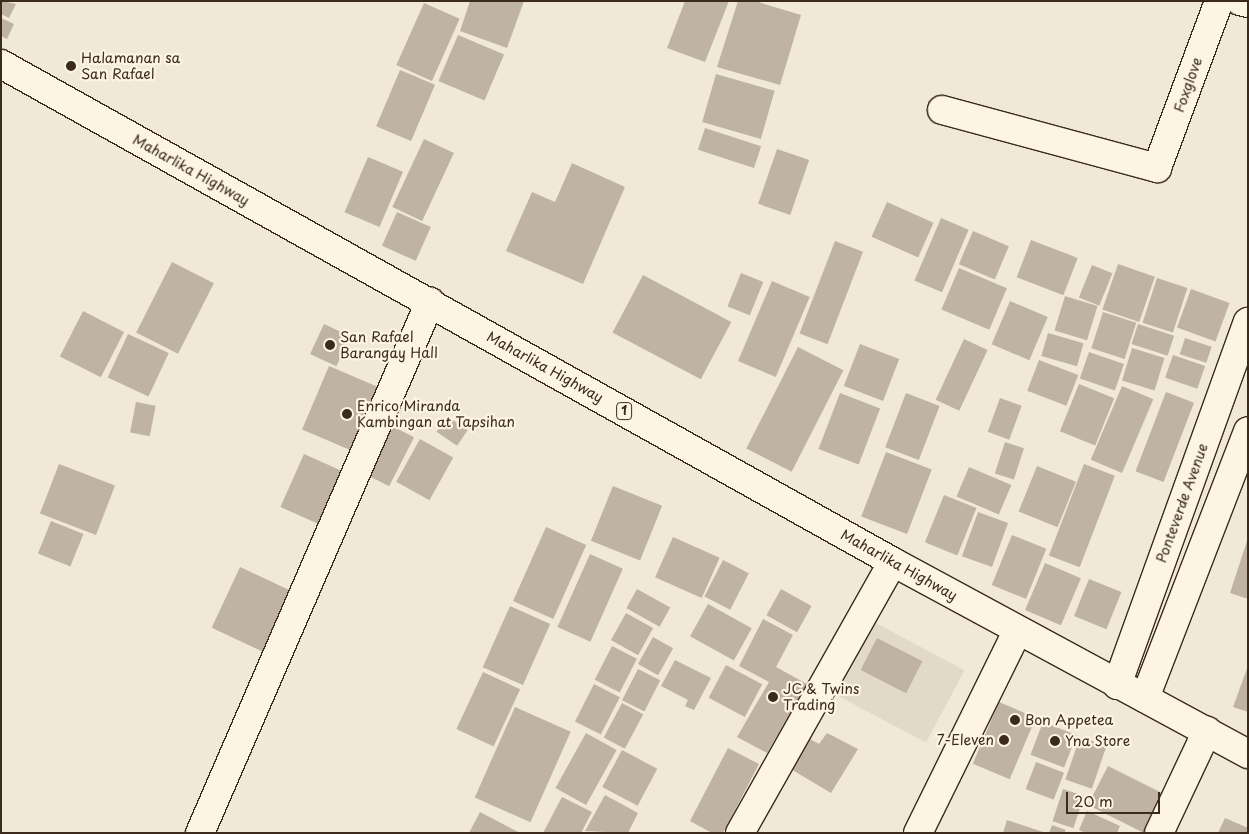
<!DOCTYPE html>
<style>
body{margin:0}
#map{position:relative;width:1249px;height:834px;overflow:hidden;background:#f0e9d9;font-family:"Playpen Sans",sans-serif}
div>[style]{position:absolute}
.built>*{inset:0;background:#e1d9c9;transform-origin:0 0}
.building>*{inset:0;background:#beb3a4;transform-origin:0 0}
.roads{filter:drop-shadow(1px 0 #3b2a1e) drop-shadow(-1px 0 #3b2a1e) drop-shadow(0 1px #3b2a1e) drop-shadow(0 -1px #3b2a1e)}
.minor>*{height:28px;margin:-14px;padding:0 14px;transform-origin:14px;border-radius:14px;background:#fcf5e5}
.trunk>*{height:28px;margin:-14px;padding:0 14px;transform-origin:14px;border-radius:14px;background:#fcf5e5}
.dots>*{width:14px;height:14px;translate:-50% -50%;box-sizing:border-box;border:2px solid #fcf5e5;border-radius:50%}
span{translate:-50% -50%;white-space:nowrap;text-align:center;line-height:1.15;-webkit-text-stroke:4.5px #fcf5e5;paint-order:stroke}
.shield-label span{padding:1px 4px;background:#fcf5e5;border:1px solid;border-radius:4px;-webkit-text-stroke-width:0}
.shield-label{font-size:12px;color:#3b2a1e;font-weight:700}
.poi-label{font-size:14px;color:#3b2a1e}
.left{translate:0 -50%;text-align:left}
.right{translate:-100% -50%;text-align:right}
.street-label{font-size:14px;color:#3b2a1e}
.frame{position:absolute;inset:0;border:2px solid #3b2a1e;pointer-events:none}
.scale{position:absolute;left:1066px;top:792px;width:94px;height:22px;box-sizing:border-box;border:2px solid #3b2a1e;border-top:0;padding-left:6px;font-size:15px;line-height:18px;white-space:nowrap;color:#3b2a1e;-webkit-text-stroke:4px #fcf5e5;paint-order:stroke}
</style>
<div id="map">
<div class="built">
<div style="left:855px;top:612px;width:124px;height:82px;rotate:28deg"></div>
</div>
<div class="building">
<div style="clip-path:polygon(2px 1px,16px 4px,9px 18px,1px 14px)"></div>
<div style="clip-path:polygon(470px 1px,524px 1px,507px 48px,460px 31px)"></div>
<div style="clip-path:polygon(685px 1px,729px 1px,705px 62px,667px 48px)"></div>
<div style="clip-path:polygon(738px 1px,755px 1px,801px 15px,780px 85px,717px 67px)"></div>
<div style="left:424px;top:3px;width:39px;height:68px;rotate:24deg"></div>
<div style="clip-path:polygon(1px 18px,14px 24px,7px 39px,1px 36px)"></div>
<div style="left:458px;top:35px;width:50px;height:50px;rotate:23deg"></div>
<div style="left:400px;top:70px;width:38px;height:61px;rotate:23deg"></div>
<div style="left:716px;top:74px;width:61px;height:50px;rotate:16deg"></div>
<div style="left:705px;top:128px;width:59px;height:23px;rotate:18deg"></div>
<div style="left:424px;top:139px;width:33px;height:75px;rotate:25deg"></div>
<div style="left:777px;top:149px;width:34px;height:58px;rotate:19deg"></div>
<div style="left:368px;top:157px;width:38px;height:60px;rotate:23deg"></div>
<div style="clip-path:polygon(572px 163px,625px 187px,583px 284px,506px 251px,532px 192px,555px 202px)"></div>
<div style="left:887px;top:202px;width:51px;height:38px;rotate:24deg"></div>
<div style="left:397px;top:212px;width:37px;height:37px;rotate:24deg"></div>
<div style="left:941px;top:218px;width:30px;height:68px;rotate:23deg"></div>
<div style="left:973px;top:231px;width:39px;height:36px;rotate:23deg"></div>
<div style="left:1031px;top:240px;width:50px;height:40px;rotate:21deg"></div>
<div style="left:835px;top:241px;width:30px;height:99px;rotate:21deg"></div>
<div style="left:172px;top:262px;width:47px;height:79px;rotate:27deg"></div>
<div style="left:1118px;top:264px;width:39px;height:48px;rotate:19deg"></div>
<div style="left:1092px;top:265px;width:22px;height:35px;rotate:22deg"></div>
<div style="left:959px;top:268px;width:52px;height:45px;rotate:23deg"></div>
<div style="left:741px;top:273px;width:24px;height:36px;rotate:22deg"></div>
<div style="left:643px;top:275px;width:100px;height:65px;rotate:28deg"></div>
<div style="left:1157px;top:278px;width:32px;height:47px;rotate:18deg"></div>
<div style="left:772px;top:281px;width:41px;height:87px;rotate:23deg"></div>
<div style="left:1191px;top:289px;width:41px;height:41px;rotate:20deg"></div>
<div style="left:1065px;top:296px;width:34px;height:36px;rotate:17deg"></div>
<div style="left:1010px;top:301px;width:41px;height:47px;rotate:23deg"></div>
<div style="left:83px;top:311px;width:46px;height:51px;rotate:27deg"></div>
<div style="left:1103px;top:312px;width:35px;height:38px;rotate:18deg"></div>
<div style="left:324px;top:324px;width:29px;height:33px;rotate:25deg"></div>
<div style="left:1138px;top:324px;width:38px;height:21px;rotate:18deg"></div>
<div style="left:1048px;top:333px;width:37px;height:24px;rotate:16deg"></div>
<div style="left:128px;top:334px;width:45px;height:48px;rotate:25deg"></div>
<div style="left:1185px;top:338px;width:28px;height:17px;rotate:18deg"></div>
<div style="left:964px;top:339px;width:26px;height:67px;rotate:25deg"></div>
<div style="left:860px;top:344px;width:42px;height:45px;rotate:21deg"></div>
<div style="left:798px;top:347px;width:51px;height:114px;rotate:27deg"></div>
<div style="left:1132px;top:348px;width:34px;height:34px;rotate:17deg"></div>
<div style="left:1089px;top:352px;width:37px;height:28px;rotate:19deg"></div>
<div style="left:1173px;top:355px;width:34px;height:24px;rotate:19deg"></div>
<div style="left:1039px;top:360px;width:42px;height:33px;rotate:21deg"></div>
<div style="left:329px;top:366px;width:65px;height:69px;rotate:23deg"></div>
<div style="left:1079px;top:384px;width:38px;height:51px;rotate:22deg"></div>
<div style="left:1122px;top:386px;width:34px;height:80px;rotate:23deg"></div>
<div style="left:1166px;top:392px;width:30px;height:85px;rotate:21deg"></div>
<div style="left:840px;top:393px;width:43px;height:60px;rotate:21deg"></div>
<div style="left:906px;top:393px;width:36px;height:58px;rotate:21deg"></div>
<div style="left:1000px;top:398px;width:23px;height:36px;rotate:20deg"></div>
<div style="left:136px;top:402px;width:20px;height:31px;rotate:11deg"></div>
<div style="left:447px;top:416px;width:25px;height:19px;rotate:34deg"></div>
<div style="left:390px;top:425px;width:27px;height:55px;rotate:27deg"></div>
<div style="left:420px;top:439px;width:38px;height:49px;rotate:29deg"></div>
<div style="left:1005px;top:442px;width:20px;height:33px;rotate:18deg"></div>
<div style="left:886px;top:452px;width:49px;height:69px;rotate:21deg"></div>
<div style="left:304px;top:454px;width:49px;height:58px;rotate:24deg"></div>
<div style="left:59px;top:464px;width:60px;height:53px;rotate:21deg"></div>
<div style="left:1084px;top:464px;width:33px;height:98px;rotate:21deg"></div>
<div style="left:1037px;top:466px;width:42px;height:49px;rotate:22deg"></div>
<div style="left:969px;top:467px;width:46px;height:32px;rotate:23deg"></div>
<div style="left:613px;top:486px;width:53px;height:59px;rotate:22deg"></div>
<div style="left:944px;top:495px;width:35px;height:51px;rotate:22deg"></div>
<div style="left:978px;top:512px;width:32px;height:47px;rotate:20deg"></div>
<div style="left:51px;top:521px;width:35px;height:35px;rotate:22deg"></div>
<div style="left:546px;top:527px;width:44px;height:81px;rotate:24deg"></div>
<div style="left:1012px;top:535px;width:37px;height:54px;rotate:22deg"></div>
<div style="left:673px;top:537px;width:51px;height:44px;rotate:24deg"></div>
<div style="clip-path:polygon(1248px 538px,1248px 599px,1230px 593px)"></div>
<div style="left:590px;top:554px;width:36px;height:80px;rotate:24deg"></div>
<div style="left:723px;top:560px;width:29px;height:41px;rotate:27deg"></div>
<div style="left:1045px;top:563px;width:39px;height:51px;rotate:23deg"></div>
<div style="left:240px;top:567px;width:56px;height:67px;rotate:25deg"></div>
<div style="left:1089px;top:579px;width:35px;height:40px;rotate:22deg"></div>
<div style="left:637px;top:589px;width:38px;height:22px;rotate:29deg"></div>
<div style="left:781px;top:589px;width:35px;height:30px;rotate:29deg"></div>
<div style="left:708px;top:604px;width:50px;height:37px;rotate:29deg"></div>
<div style="left:510px;top:606px;width:44px;height:67px;rotate:24deg"></div>
<div style="left:626px;top:613px;width:31px;height:31px;rotate:29deg"></div>
<div style="clip-path:polygon(763px 619px,793px 635px,776px 667px,807px 684px,767px 753px,737px 737px,769px 682px,739px 666px)"></div>
<div style="left:653px;top:637px;width:23px;height:31px;rotate:29deg"></div>
<div style="left:877px;top:638px;width:51px;height:36px;rotate:27deg"></div>
<div style="left:612px;top:646px;width:28px;height:38px;rotate:27deg"></div>
<div style="clip-path:polygon(675px 660px,711px 678px,694px 710px,685px 706px,688px 700px,661px 686px)"></div>
<div style="left:726px;top:665px;width:41px;height:37px;rotate:28deg"></div>
<div style="clip-path:polygon(1248px 666px,1248px 712px,1233px 707px)"></div>
<div style="left:638px;top:669px;width:25px;height:35px;rotate:27deg"></div>
<div style="left:483px;top:672px;width:41px;height:63px;rotate:25deg"></div>
<div style="left:594px;top:684px;width:29px;height:42px;rotate:27deg"></div>
<div style="left:999px;top:702px;width:40px;height:67px;rotate:23deg"></div>
<div style="left:622px;top:703px;width:24px;height:39px;rotate:28deg"></div>
<div style="left:515px;top:707px;width:61px;height:99px;rotate:24deg"></div>
<div style="left:1043px;top:722px;width:36px;height:35px;rotate:21deg"></div>
<div style="left:586px;top:733px;width:35px;height:63px;rotate:29deg"></div>
<div style="clip-path:polygon(827px 733px,858px 749px,831px 793px,789px 768px,808px 738px,819px 744px)"></div>
<div style="left:1080px;top:737px;width:28px;height:45px;rotate:19deg"></div>
<div style="clip-path:polygon(728px 748px,759px 764px,723px 833px,712px 833px,690px 821px)"></div>
<div style="left:622px;top:750px;width:40px;height:42px;rotate:28deg"></div>
<div style="left:1036px;top:762px;width:30px;height:29px;rotate:21deg"></div>
<div style="clip-path:polygon(1108px 766px,1168px 796px,1150px 833px,1144px 833px,1088px 805px)"></div>
<div style="left:1063px;top:789px;width:22px;height:34px;rotate:18deg"></div>
<div style="clip-path:polygon(605px 795px,638px 813px,628px 833px,585px 831px)"></div>
<div style="clip-path:polygon(562px 797px,592px 812px,581px 833px,543px 833px)"></div>
<div style="clip-path:polygon(1087px 811px,1120px 826px,1117px 833px,1086px 833px,1079px 830px)"></div>
<div style="clip-path:polygon(480px 812px,520px 833px,469px 833px)"></div>
<div style="clip-path:polygon(1225px 818px,1248px 828px,1248px 833px,1218px 833px)"></div>
<div style="clip-path:polygon(1007px 820px,1043px 832px,1043px 833px,1003px 833px)"></div>
<div style="clip-path:polygon(1052px 825px,1066px 830px,1064px 833px,1049px 833px)"></div>
</div>
<div class="roads">
<div class="minor">
<div style="left:1240px;top:1px;width:8px;rotate:14deg"></div>
<div style="left:942px;top:110px;width:223px;rotate:15.1deg"></div>
<div style="left:1157px;top:168px;width:178px;rotate:-69.6deg"></div>
<div style="left:1117px;top:685px;width:386px;rotate:-70.2deg"></div>
<div style="left:1145px;top:698px;width:286px;rotate:-68.9deg"></div>
<div style="left:200px;top:833px;width:579px;rotate:-66.58deg"></div>
<div style="left:740px;top:833px;width:311px;rotate:-60.6deg"></div>
<div style="left:918px;top:833px;width:226px;rotate:-63.8deg"></div>
<div style="left:1159px;top:833px;width:113px;rotate:-64.8deg"></div>
</div>
<div class="trunk">
<div style="left:1px;top:64px;width:1022px;rotate:29.17deg"></div>
<div style="left:893px;top:562px;width:404px;rotate:28.4deg"></div>
</div>
</div>
<div class="dots">
<div style="left:71px;top:66px;background:#3b2a1e"></div>
<div style="left:330px;top:345px;background:#3b2a1e"></div>
<div style="left:347px;top:414px;background:#3b2a1e"></div>
<div style="left:773px;top:697px;background:#3b2a1e"></div>
<div style="left:1015px;top:720px;background:#3b2a1e"></div>
<div style="left:1004px;top:740px;background:#3b2a1e"></div>
<div style="left:1055px;top:741px;background:#3b2a1e"></div>
</div>
<div class="shield-label">
<span style="left:624px;top:411px">1</span>
</div>
<div class="poi-label">
<span class="left" style="left:81px;top:66px">Halamanan sa<br>San Rafael</span>
<span class="left" style="left:340px;top:345px">San Rafael<br>Barangay Hall</span>
<span class="left" style="left:357px;top:414px">Enrico Miranda<br>Kambingan at Tapsihan</span>
<span class="left" style="left:783px;top:697px">JC &amp; Twins<br>Trading</span>
<span class="left" style="left:1025px;top:720px">Bon Appetea</span>
<span class="right" style="left:994px;top:740px">7-Eleven</span>
<span class="left" style="left:1065px;top:741px">Yna Store</span>
</div>
<div class="street-label">
<span style="left:1188px;top:85px;rotate:-70deg">Foxglove</span>
<span style="left:191px;top:170px;rotate:29deg">Maharlika Highway</span>
<span style="left:545px;top:367px;rotate:29deg">Maharlika Highway</span>
<span style="left:1182px;top:503px;rotate:-70deg">Ponteverde Avenue</span>
<span style="left:899px;top:565px;rotate:29deg">Maharlika Highway</span>
</div>
<div class="frame"></div>
<div class="scale">20 m</div>
</div>
